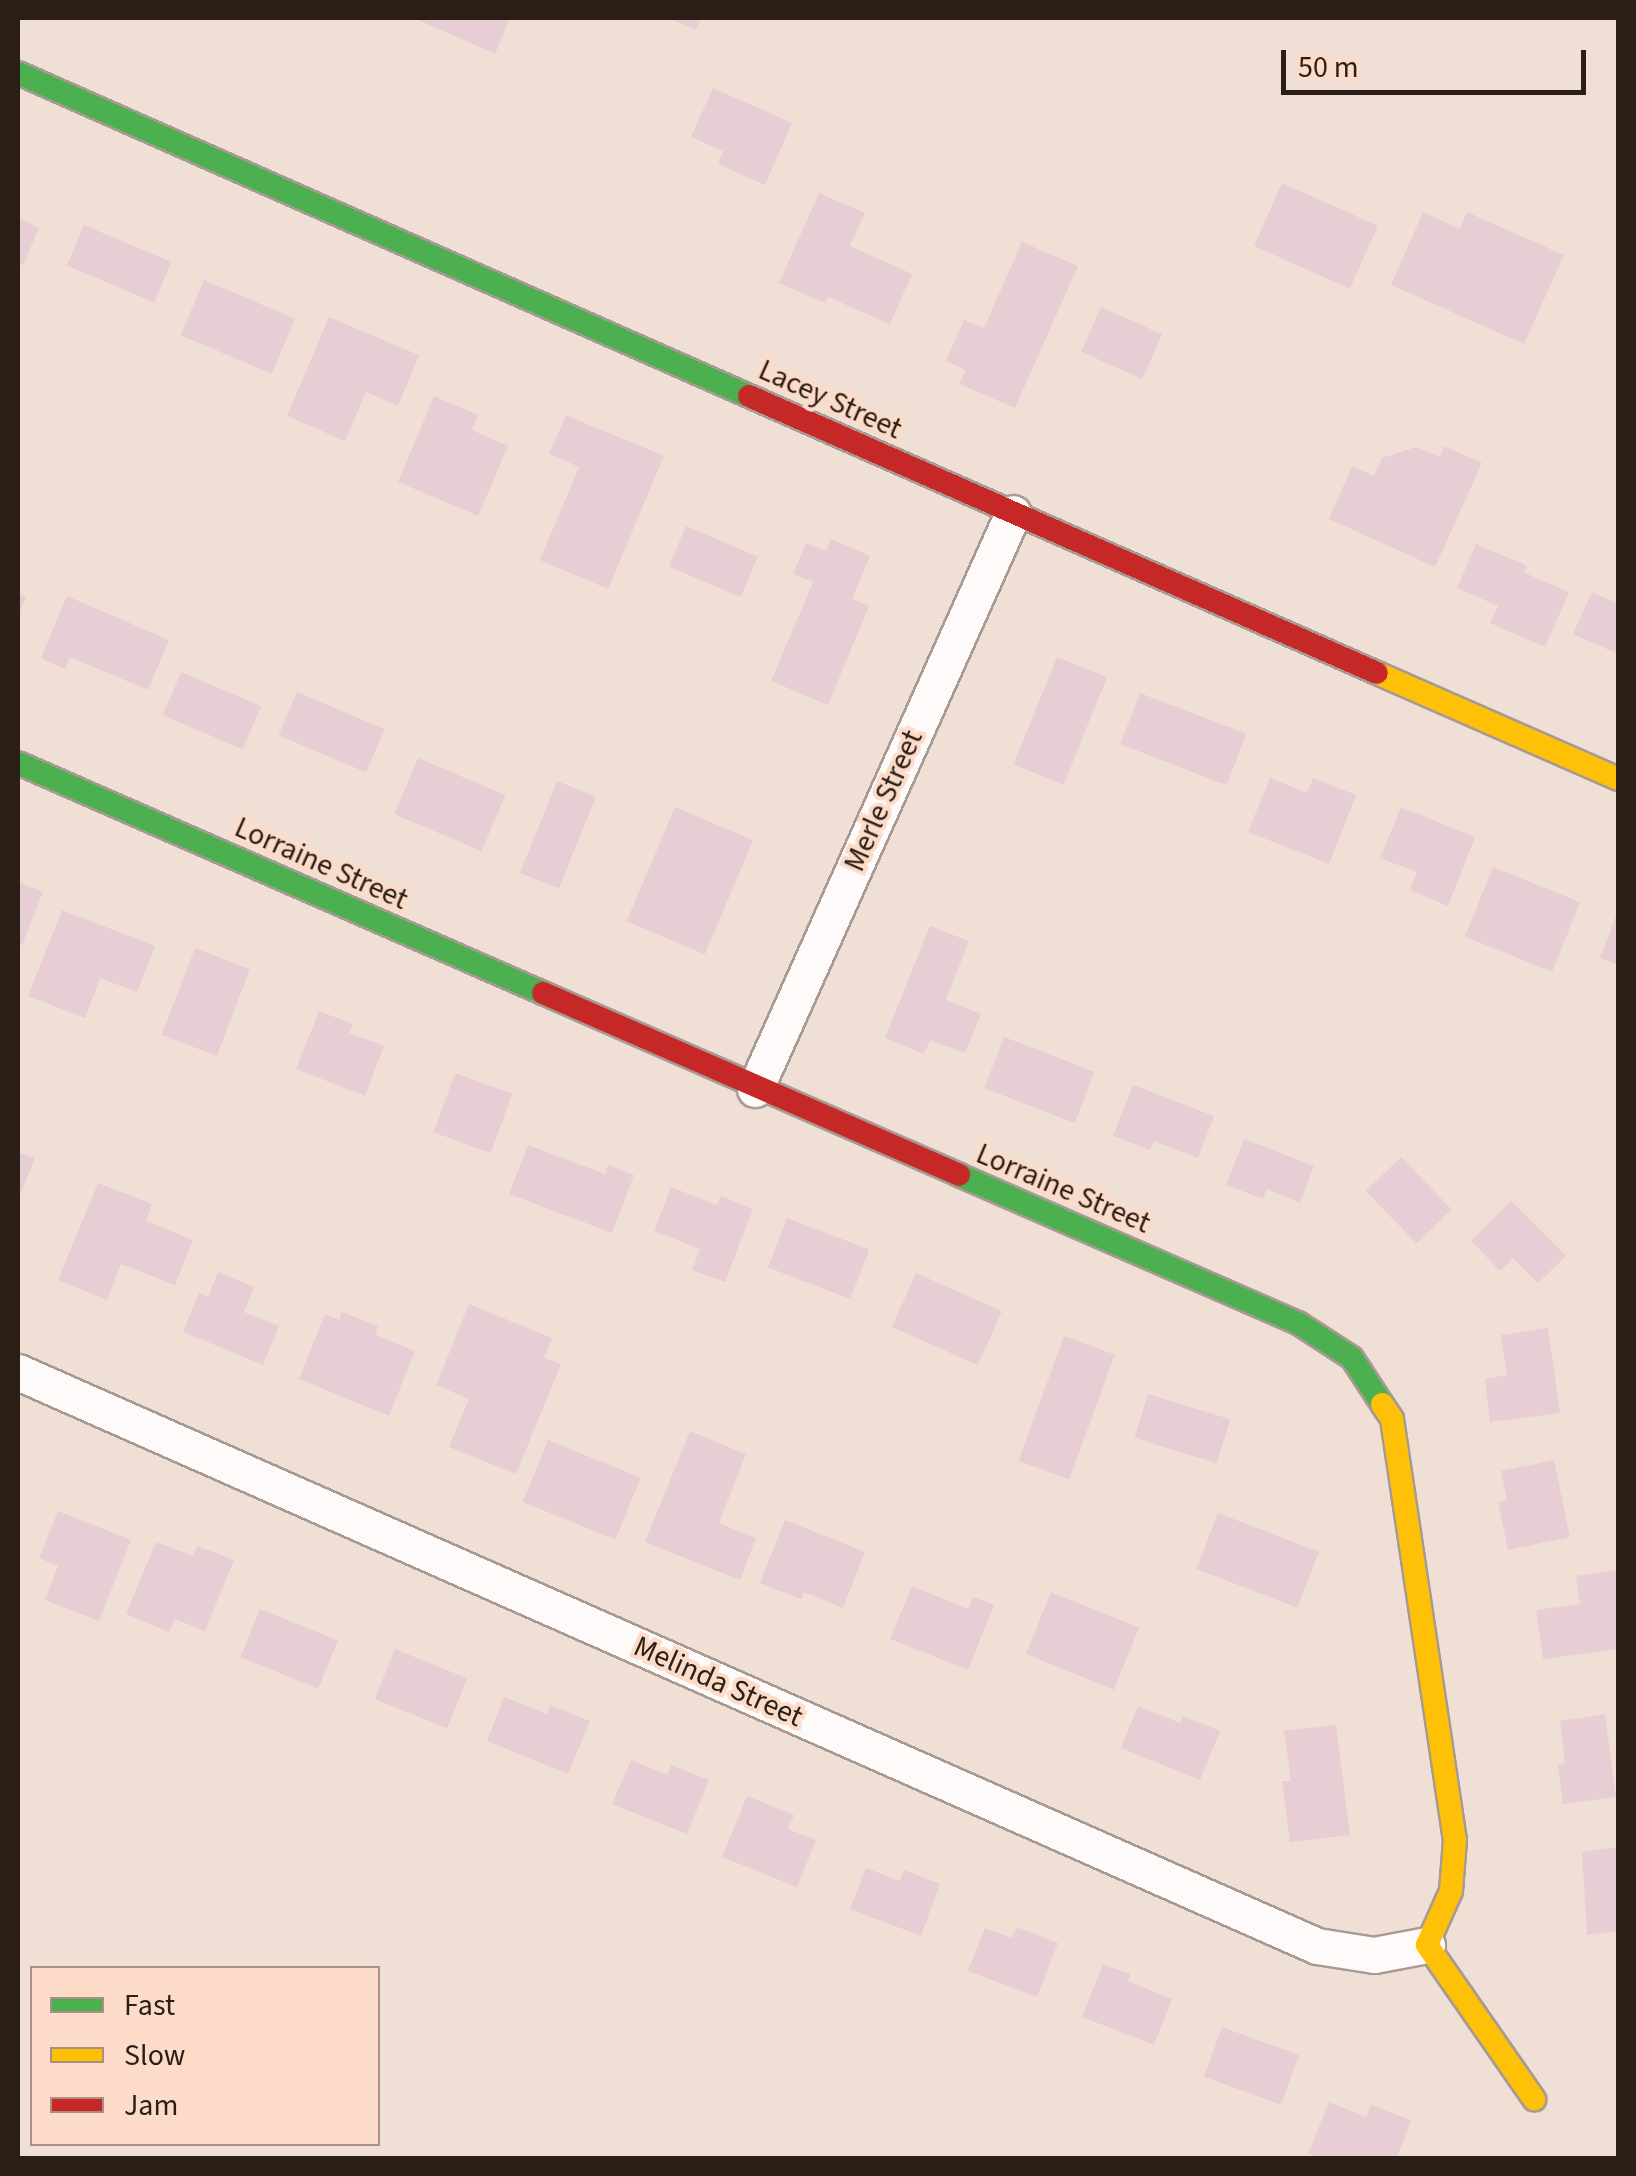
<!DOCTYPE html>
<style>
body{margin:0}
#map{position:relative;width:1636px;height:2176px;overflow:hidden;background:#f0dfd5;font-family:"Source Sans 3",sans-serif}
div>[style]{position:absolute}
.building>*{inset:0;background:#e7ced5;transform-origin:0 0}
.roads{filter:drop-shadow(2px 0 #a79a92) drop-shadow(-2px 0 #a79a92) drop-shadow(0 2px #a79a92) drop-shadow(0 -2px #a79a92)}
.street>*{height:35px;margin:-17.5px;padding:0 17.5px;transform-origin:17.5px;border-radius:17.5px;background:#fdfaf9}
.fast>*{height:22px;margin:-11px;padding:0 11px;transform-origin:11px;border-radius:11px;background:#4caf50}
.slow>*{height:22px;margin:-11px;padding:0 11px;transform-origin:11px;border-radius:11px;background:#ffc107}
.jam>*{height:22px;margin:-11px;padding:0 11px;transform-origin:11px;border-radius:11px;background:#c62828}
span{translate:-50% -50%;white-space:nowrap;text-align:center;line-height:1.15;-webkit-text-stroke:8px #fcdcc9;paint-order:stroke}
.street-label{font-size:30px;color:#2a1e17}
.frame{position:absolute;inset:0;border:20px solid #2a1e17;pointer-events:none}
.legend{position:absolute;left:30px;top:1966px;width:350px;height:180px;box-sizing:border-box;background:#fcdcc9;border:2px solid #a89082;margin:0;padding:12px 18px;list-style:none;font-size:30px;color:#2a1e17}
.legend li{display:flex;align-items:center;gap:20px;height:50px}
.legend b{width:50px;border:2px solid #a89082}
.scale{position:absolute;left:1281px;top:50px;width:305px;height:45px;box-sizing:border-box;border:5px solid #2a1e17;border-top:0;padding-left:12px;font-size:30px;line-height:35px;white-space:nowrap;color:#2a1e17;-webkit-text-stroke:8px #fcdcc9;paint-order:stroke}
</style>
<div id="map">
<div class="building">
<div style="clip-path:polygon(414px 18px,510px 18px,495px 54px)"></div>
<div style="clip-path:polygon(668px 18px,701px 18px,696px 30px)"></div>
<div style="clip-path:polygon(713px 88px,792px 123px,765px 185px,718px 164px,723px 151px,691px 137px)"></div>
<div style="left:1282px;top:183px;width:105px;height:69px;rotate:24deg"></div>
<div style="clip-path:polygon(819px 193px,865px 213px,850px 246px,912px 274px,890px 324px,828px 297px,825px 303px,779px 283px)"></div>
<div style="clip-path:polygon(1423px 212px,1460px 229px,1467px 212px,1564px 255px,1524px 344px,1391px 285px)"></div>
<div style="clip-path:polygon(18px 218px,39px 228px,23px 265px,18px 263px)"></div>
<div style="left:84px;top:225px;width:95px;height:44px;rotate:23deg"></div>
<div style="clip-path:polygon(1022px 242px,1078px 266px,1015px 408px,959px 384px,966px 370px,946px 361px,964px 320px,984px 328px)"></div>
<div style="left:204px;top:280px;width:99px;height:60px;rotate:23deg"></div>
<div style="left:1101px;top:307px;width:67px;height:49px;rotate:24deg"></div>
<div style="clip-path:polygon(329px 317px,419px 355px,398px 406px,366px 392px,345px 441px,287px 416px)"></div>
<div style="clip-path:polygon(434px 396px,478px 415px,472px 430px,508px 446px,478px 516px,398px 482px)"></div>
<div style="clip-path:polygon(566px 415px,664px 456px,608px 589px,540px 560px,579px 467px,549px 454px)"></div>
<div style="clip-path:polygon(1444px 446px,1482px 463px,1435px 567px,1329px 519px,1352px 466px,1374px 476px,1382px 458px,1416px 447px,1440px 457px)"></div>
<div style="left:686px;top:526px;width:78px;height:44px;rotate:23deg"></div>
<div style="clip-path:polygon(831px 539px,870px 556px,852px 599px,869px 606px,828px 705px,771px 681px,813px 582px,793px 574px,806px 543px,826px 551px)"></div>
<div style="clip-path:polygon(1476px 544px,1527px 566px,1525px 573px,1569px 592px,1545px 647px,1490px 623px,1498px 606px,1457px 588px)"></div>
<div style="clip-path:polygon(1592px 592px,1618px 604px,1618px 654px,1573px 634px)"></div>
<div style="clip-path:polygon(18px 593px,26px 597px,18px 617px)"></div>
<div style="clip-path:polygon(67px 596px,169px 640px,148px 690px,70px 657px,65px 669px,41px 658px)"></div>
<div style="left:1057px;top:657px;width:54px;height:116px;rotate:22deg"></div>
<div style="left:181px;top:672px;width:87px;height:47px;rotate:23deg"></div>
<div style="left:297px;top:692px;width:95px;height:47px;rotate:23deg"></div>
<div style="left:1140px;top:693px;width:114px;height:55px;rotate:21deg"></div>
<div style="left:418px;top:758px;width:95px;height:61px;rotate:23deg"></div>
<div style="clip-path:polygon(1270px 778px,1307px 793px,1313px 778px,1356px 795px,1329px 864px,1248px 832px)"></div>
<div style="left:557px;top:781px;width:42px;height:99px;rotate:22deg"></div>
<div style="left:675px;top:807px;width:85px;height:124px;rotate:23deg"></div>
<div style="clip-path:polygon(1401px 807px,1475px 837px,1448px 906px,1410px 890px,1417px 872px,1380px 858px)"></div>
<div style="left:1493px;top:867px;width:94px;height:75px;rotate:22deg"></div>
<div style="clip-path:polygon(18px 882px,43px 892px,22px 945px,18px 944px)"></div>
<div style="clip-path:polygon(62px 910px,155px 946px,137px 992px,100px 978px,85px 1018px,28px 996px)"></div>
<div style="clip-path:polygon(1618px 911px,1618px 965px,1600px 958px)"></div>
<div style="clip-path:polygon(930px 926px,969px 941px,946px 1000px,981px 1014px,965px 1053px,930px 1040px,924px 1054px,885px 1038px)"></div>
<div style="left:195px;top:948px;width:59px;height:93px;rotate:21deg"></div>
<div style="clip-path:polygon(319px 1011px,353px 1024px,349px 1033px,384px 1046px,365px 1096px,296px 1069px)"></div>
<div style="left:1004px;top:1037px;width:97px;height:55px;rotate:21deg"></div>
<div style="left:455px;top:1073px;width:61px;height:63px;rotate:20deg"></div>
<div style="clip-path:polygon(1133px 1085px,1214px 1116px,1198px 1158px,1154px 1141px,1150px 1150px,1113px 1136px)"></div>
<div style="clip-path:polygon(1244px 1139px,1314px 1166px,1300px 1203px,1267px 1189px,1263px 1199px,1226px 1185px)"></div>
<div style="clip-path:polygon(528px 1145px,605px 1174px,608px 1165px,634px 1175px,612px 1233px,509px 1194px)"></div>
<div style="clip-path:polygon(18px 1152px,35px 1158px,18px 1200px)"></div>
<div style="left:1401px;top:1157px;width:73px;height:49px;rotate:46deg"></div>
<div style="clip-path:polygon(98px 1183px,152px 1204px,146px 1221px,193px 1240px,175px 1285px,121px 1264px,107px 1300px,58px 1280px)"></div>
<div style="clip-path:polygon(671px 1187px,717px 1205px,721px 1196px,753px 1209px,725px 1282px,692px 1270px,700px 1249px,654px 1231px)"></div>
<div style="clip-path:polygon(1511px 1201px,1566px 1256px,1538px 1283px,1513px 1258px,1500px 1271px,1471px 1241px)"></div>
<div style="left:787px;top:1218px;width:88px;height:53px;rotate:21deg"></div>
<div style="clip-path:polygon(218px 1272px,254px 1287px,244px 1312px,279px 1326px,263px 1365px,183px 1332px,199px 1293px,208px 1297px)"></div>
<div style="left:916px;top:1273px;width:94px;height:59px;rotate:24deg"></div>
<div style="clip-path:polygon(469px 1304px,552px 1338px,544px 1358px,561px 1364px,516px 1474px,449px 1447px,469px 1399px,436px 1385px)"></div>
<div style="clip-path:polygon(342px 1312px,378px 1326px,375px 1335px,415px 1351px,389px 1416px,299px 1379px,325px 1314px,339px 1320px)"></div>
<div style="clip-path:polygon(1548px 1328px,1560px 1413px,1490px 1422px,1485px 1379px,1507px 1375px,1501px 1335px)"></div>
<div style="left:1064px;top:1336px;width:54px;height:133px;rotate:20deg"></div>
<div style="left:1148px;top:1394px;width:86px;height:46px;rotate:17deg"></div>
<div style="clip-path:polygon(690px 1431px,746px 1454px,719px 1523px,756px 1538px,740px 1580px,645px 1542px)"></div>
<div style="left:548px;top:1440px;width:100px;height:67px;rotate:22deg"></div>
<div style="clip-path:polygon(1554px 1460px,1570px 1537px,1508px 1550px,1498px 1502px,1507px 1500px,1501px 1471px)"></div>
<div style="clip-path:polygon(58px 1511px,131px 1540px,99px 1621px,45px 1600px,58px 1566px,39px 1558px)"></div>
<div style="left:1218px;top:1513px;width:108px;height:60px;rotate:21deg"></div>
<div style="clip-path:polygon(785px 1520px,865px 1552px,843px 1608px,804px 1592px,801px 1599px,760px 1583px)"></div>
<div style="clip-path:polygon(156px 1542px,193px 1556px,197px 1546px,234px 1560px,205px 1631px,175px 1619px,169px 1632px,126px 1614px)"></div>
<div style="clip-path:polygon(1618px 1570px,1618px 1649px,1543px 1659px,1536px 1610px,1580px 1604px,1576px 1576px)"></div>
<div style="clip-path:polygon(912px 1586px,968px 1609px,973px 1597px,994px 1605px,968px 1670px,890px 1639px)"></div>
<div style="left:1051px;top:1592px;width:95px;height:67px;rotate:22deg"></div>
<div style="left:260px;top:1609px;width:84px;height:52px;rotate:22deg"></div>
<div style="left:395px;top:1649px;width:78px;height:54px;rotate:22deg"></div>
<div style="clip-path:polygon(504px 1697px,547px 1714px,550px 1705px,590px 1721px,568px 1774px,487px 1741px)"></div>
<div style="clip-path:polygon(1138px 1706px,1180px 1723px,1183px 1716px,1220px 1731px,1200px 1780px,1121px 1748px)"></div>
<div style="clip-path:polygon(1605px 1714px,1616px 1797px,1563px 1804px,1558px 1764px,1565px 1763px,1560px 1721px)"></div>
<div style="clip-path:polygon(1336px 1725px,1350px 1835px,1290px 1842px,1282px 1781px,1291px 1781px,1284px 1731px)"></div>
<div style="clip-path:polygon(631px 1760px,667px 1775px,671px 1765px,709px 1780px,687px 1834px,612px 1804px)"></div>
<div style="clip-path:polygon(747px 1796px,794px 1815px,788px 1829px,816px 1840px,797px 1887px,722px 1857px)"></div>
<div style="clip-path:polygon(1618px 1847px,1618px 1931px,1587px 1935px,1582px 1852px)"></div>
<div style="clip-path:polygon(866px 1868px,900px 1881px,904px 1870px,940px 1884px,921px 1936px,850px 1909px)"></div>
<div style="clip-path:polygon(1017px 1927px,1058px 1943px,1037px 1997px,968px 1971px,985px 1928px,1012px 1938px)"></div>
<div style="clip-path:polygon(1103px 1964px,1130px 1974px,1128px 1981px,1172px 1999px,1154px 2045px,1082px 2017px)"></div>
<div style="left:1222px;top:2027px;width:82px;height:53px;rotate:20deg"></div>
<div style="clip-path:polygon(1329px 2102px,1366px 2117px,1371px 2105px,1411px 2120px,1397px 2158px,1320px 2158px,1308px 2154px)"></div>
</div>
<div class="roads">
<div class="street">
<div style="left:755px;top:1089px;width:631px;rotate:-65.87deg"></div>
<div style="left:18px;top:1372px;width:1420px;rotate:23.84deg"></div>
<div style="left:1317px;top:1946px;width:58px;rotate:9deg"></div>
<div style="left:1374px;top:1955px;width:54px;rotate:-10.7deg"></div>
</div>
<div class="fast">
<div style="left:18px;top:73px;width:799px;rotate:23.84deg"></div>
<div style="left:18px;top:763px;width:573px;rotate:23.66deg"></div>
<div style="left:959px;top:1175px;width:370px;rotate:23.6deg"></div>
<div style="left:1298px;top:1323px;width:64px;rotate:32.9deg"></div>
<div style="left:1352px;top:1358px;width:55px;rotate:56.9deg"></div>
</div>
<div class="slow">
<div style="left:1377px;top:673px;width:263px;rotate:23.7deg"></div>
<div style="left:1382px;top:1404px;width:18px;rotate:56deg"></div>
<div style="left:1392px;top:1419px;width:426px;rotate:81.5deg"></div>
<div style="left:1455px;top:1840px;width:51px;rotate:94.5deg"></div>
<div style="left:1451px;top:1891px;width:59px;rotate:114deg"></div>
<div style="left:1427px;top:1945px;width:188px;rotate:55.2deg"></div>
</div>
<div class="jam">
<div style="left:749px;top:396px;width:686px;rotate:23.8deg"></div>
<div style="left:543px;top:993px;width:454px;rotate:23.6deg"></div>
</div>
</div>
<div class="street-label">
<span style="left:830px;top:400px;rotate:24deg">Lacey Street</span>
<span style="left:884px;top:801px;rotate:-66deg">Merle Street</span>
<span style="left:321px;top:864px;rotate:24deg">Lorraine Street</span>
<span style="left:1063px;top:1189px;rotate:23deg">Lorraine Street</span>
<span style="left:718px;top:1682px;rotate:24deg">Melinda Street</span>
</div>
<div class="frame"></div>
<ul class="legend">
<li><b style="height:12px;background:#4caf50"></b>Fast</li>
<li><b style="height:12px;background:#ffc107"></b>Slow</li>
<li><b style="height:12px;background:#c62828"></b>Jam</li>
</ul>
<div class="scale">50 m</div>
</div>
